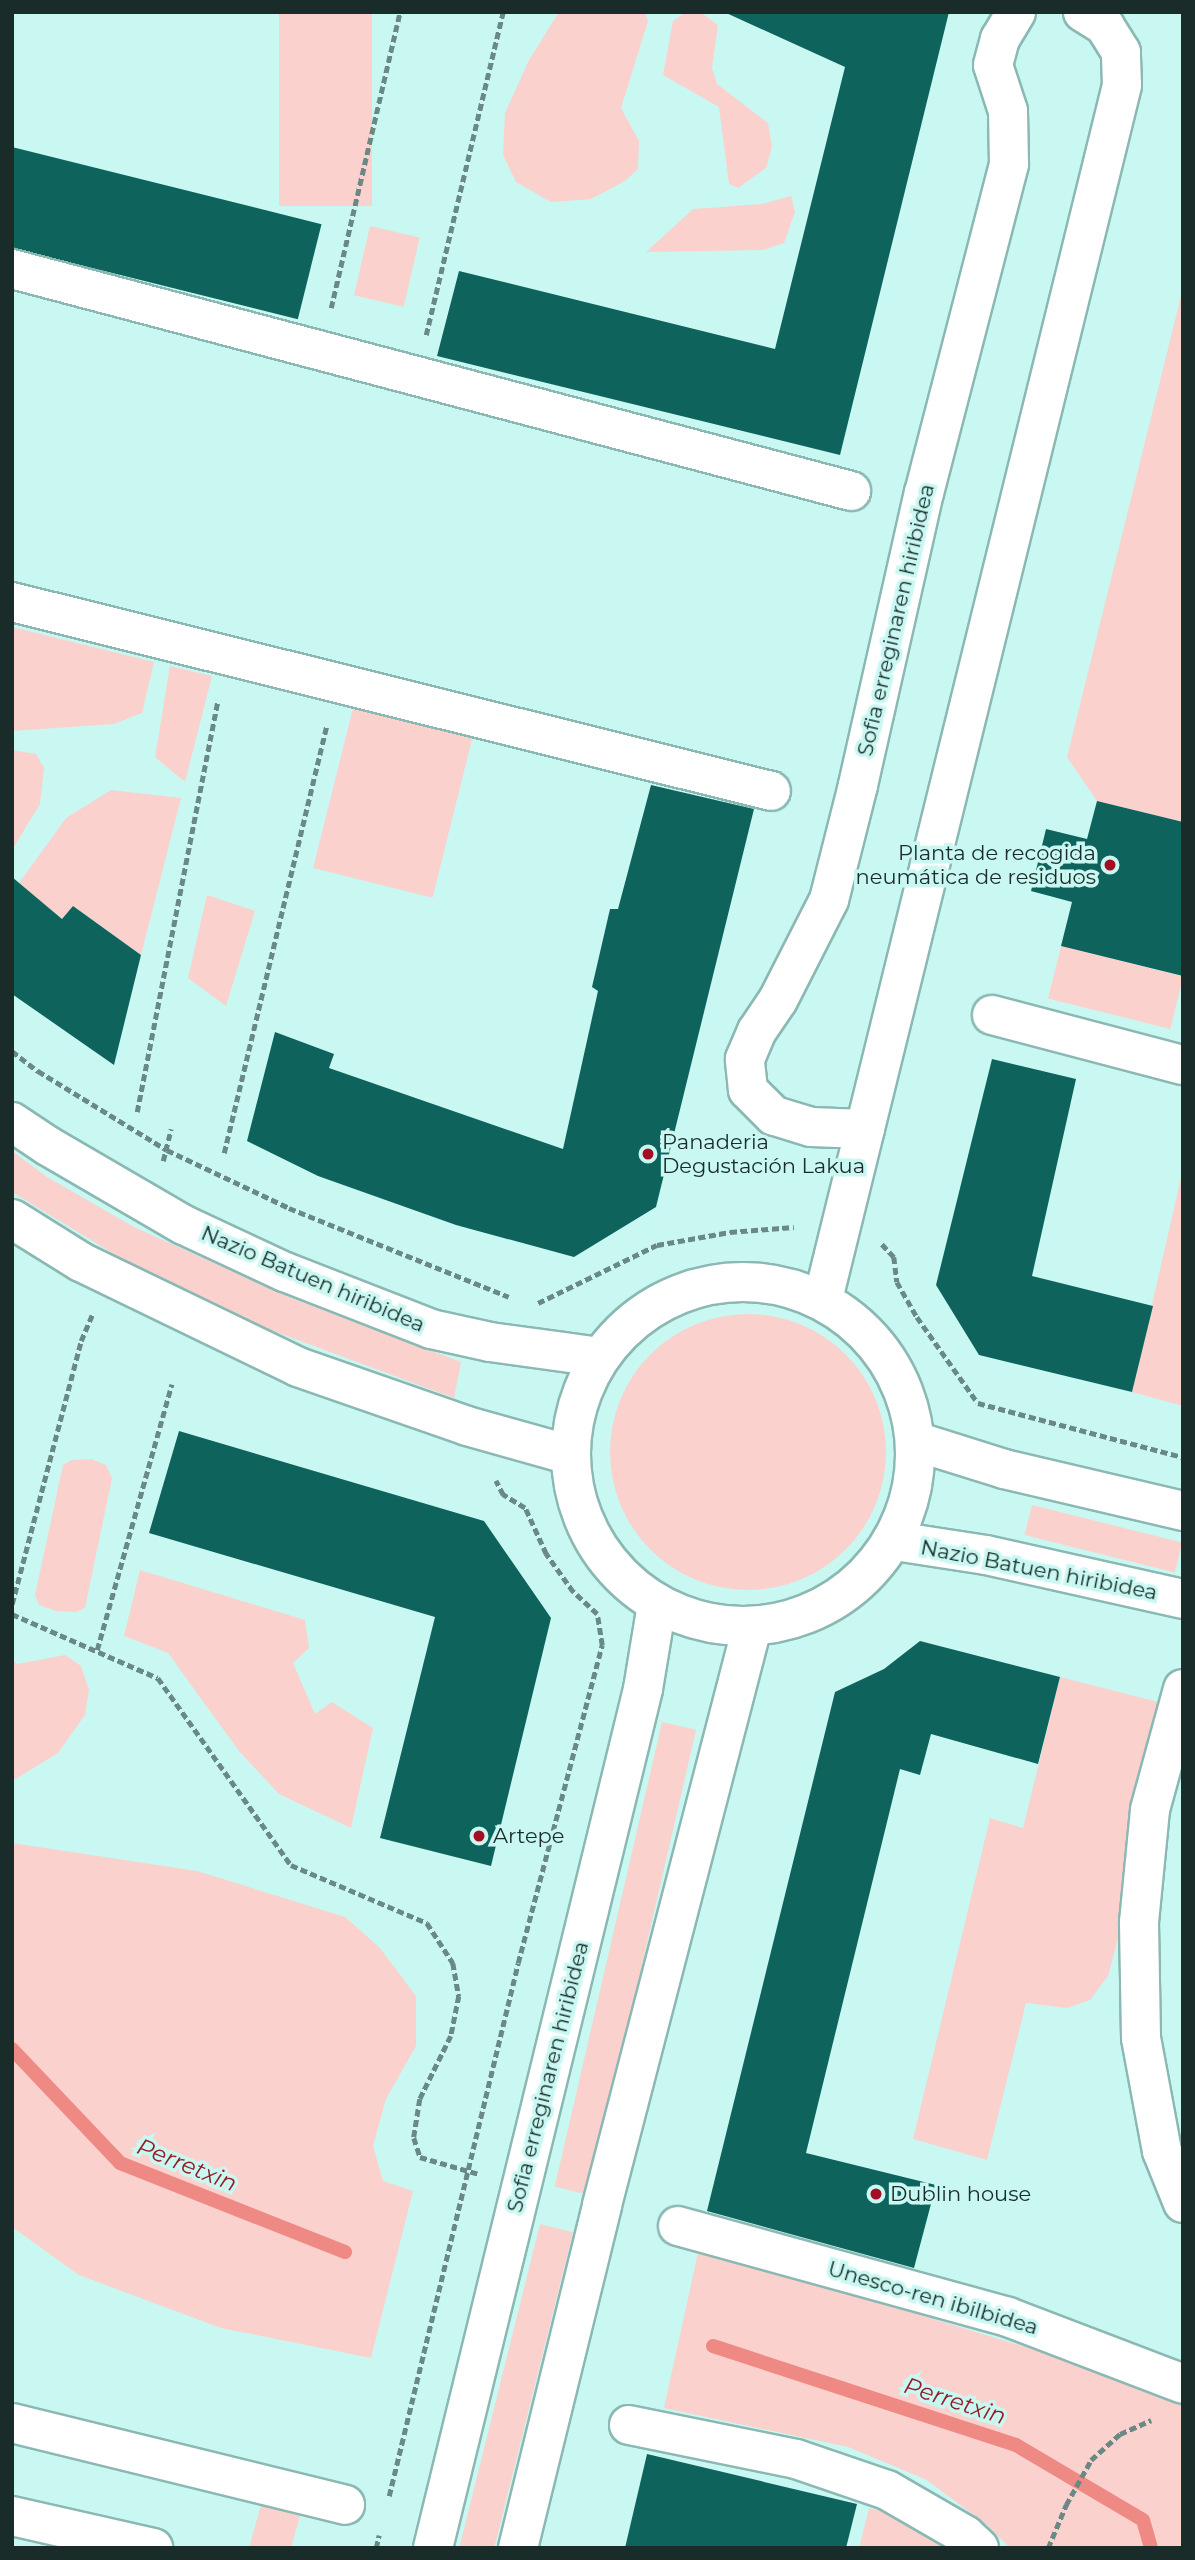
<!DOCTYPE html>
<meta charset="utf-8">
<style>
body{margin:0}
#map{position:relative;width:1195px;height:2560px;overflow:hidden;background:#c9f8f2;font-family:Montserrat,sans-serif}
div>[style]{position:absolute}
.green>*{inset:0;background:#fad1cd;transform-origin:0 0}
.round{border-radius:50%}
.stream>*{height:14px;margin:-7px;padding:0 7px;transform-origin:7px;border-radius:7px;background:#ee8984}
.building>*{inset:0;background:#0f635d;transform-origin:0 0}
.path>*{height:4.5px;margin-top:-2.25px;transform-origin:0;background:repeating-linear-gradient(90deg,#6a8985 0 7px,transparent 0 10.5px)}
.roads{filter:drop-shadow(2px 0 #8bb8b3) drop-shadow(-2px 0 #8bb8b3) drop-shadow(0 2px #8bb8b3) drop-shadow(0 -2px #8bb8b3)}
.minor>*{height:38px;margin:-19px;padding:0 19px;transform-origin:19px;border-radius:19px;background:#fff}
.major>*{height:38px;margin:-19px;padding:0 19px;transform-origin:19px;border-radius:19px;background:#fff}
.major>.ring{margin:-19px;padding:0;box-sizing:content-box;background:none;border:38px solid #fff;border-radius:50%}
.dots>*{width:19px;height:19px;translate:-50% -50%;box-sizing:border-box;border:4px solid #c9f8f2;border-radius:50%}
span{translate:-50% -50%;white-space:nowrap;text-align:center;line-height:1.15;-webkit-text-stroke:7px #c9f8f2;paint-order:stroke}
.street-label{font-size:21px;color:#1a2c2a}
.poi-label{font-size:21px;color:#1a2c2a}
.right{translate:-100% -50%;text-align:right}
.left{translate:0 -50%;text-align:left}
.water-label{font-size:23px;color:#941d25;font-style:italic}
.frame{position:absolute;inset:0;border:14px solid #1a2c2a;pointer-events:none}
</style>
<div id="map">
<div class="green">
<div style="left:279px;top:12px;width:93px;height:194px"></div>
<div style="clip-path:polygon(559px 12px,645px 12px,648px 21px,621px 108px,639px 141px,638px 169px,625px 181px,591px 199px,551px 202px,516px 182px,503px 155px,505px 113px,529px 60px)"></div>
<div style="clip-path:polygon(686px 12px,703px 14px,718px 25px,712px 68px,717px 84px,768px 123px,772px 147px,766px 168px,738px 188px,729px 184px,719px 107px,663px 75px,673px 21px)"></div>
<div style="clip-path:polygon(791px 196px,795px 212px,784px 243px,763px 250px,646px 252px,693px 209px,762px 204px)"></div>
<div style="left:370px;top:226px;width:51px;height:71px;rotate:13deg"></div>
<div style="clip-path:polygon(1183px 288px,1183px 822px,1097px 801px,1067px 757px)"></div>
<div style="clip-path:polygon(12px 627px,154px 662px,142px 713px,114px 724px,12px 731px)"></div>
<div style="clip-path:polygon(170px 666px,212px 676px,185px 782px,155px 757px)"></div>
<div style="left:353px;top:708px;width:123px;height:165px;rotate:14deg"></div>
<div style="clip-path:polygon(12px 750px,36px 754px,44px 768px,40px 804px,12px 850px)"></div>
<div style="clip-path:polygon(111px 790px,181px 798px,141px 955px,73px 906px,62px 919px,19px 883px,66px 818px)"></div>
<div style="clip-path:polygon(207px 895px,255px 911px,226px 1006px,188px 978px)"></div>
<div style="left:1061px;top:946px;width:126px;height:54px;rotate:14deg"></div>
<div style="clip-path:polygon(12px 1151px,47px 1177px,134px 1227px,291px 1298px,461px 1362px,454px 1398px,271px 1330px,119px 1257px,12px 1192px)"></div>
<div style="clip-path:polygon(1183px 1169px,1183px 1406px,1132px 1392px)"></div>
<div class="round" style="left:610px;top:1314px;width:276px;height:276px"></div>
<div style="clip-path:polygon(91px 1459px,106px 1465px,112px 1478px,85px 1608px,76px 1612px,56px 1611px,39px 1605px,35px 1595px,63px 1465px,72px 1460px)"></div>
<div style="left:1032px;top:1505px;width:155px;height:31px;rotate:14deg"></div>
<div style="clip-path:polygon(140px 1570px,305px 1620px,309px 1648px,293px 1663px,315px 1714px,332px 1702px,373px 1728px,351px 1828px,279px 1794px,239px 1751px,168px 1653px,124px 1636px)"></div>
<div style="clip-path:polygon(65px 1655px,81px 1666px,89px 1690px,85px 1715px,58px 1753px,12px 1781px,12px 1660px,17px 1664px)"></div>
<div style="clip-path:polygon(1060px 1677px,1162px 1703px,1129px 1818px,1120px 1931px,1108px 1976px,1090px 2000px,1067px 2008px,1026px 2003px,987px 2160px,913px 2139px,990px 1818px,1023px 1828px)"></div>
<div style="left:662px;top:1722px;width:35px;height:477px;rotate:13deg"></div>
<div style="clip-path:polygon(12px 1843px,197px 1871px,345px 1917px,379px 1947px,416px 1996px,416px 2046px,386px 2099px,373px 2146px,383px 2181px,413px 2191px,371px 2358px,221px 2328px,79px 2275px,12px 2227px)"></div>
<div style="left:540px;top:2224px;width:34px;height:334px;rotate:14deg"></div>
<div style="clip-path:polygon(699px 2248px,1072px 2361px,1183px 2405px,1183px 2548px,1010px 2548px,987px 2525px,927px 2480px,848px 2447px,664px 2408px)"></div>
<div style="clip-path:polygon(261px 2505px,300px 2516px,291px 2548px,249px 2548px)"></div>
<div style="clip-path:polygon(869px 2508px,898px 2516px,951px 2548px,859px 2548px)"></div>
</div>
<div class="stream">
<div style="left:12px;top:2049px;width:157px;rotate:46.5deg"></div>
<div style="left:120px;top:2163px;width:242px;rotate:21.6deg"></div>
<div style="left:713px;top:2346px;width:319px;rotate:18.1deg"></div>
<div style="left:1016px;top:2445px;width:147px;rotate:30.6deg"></div>
<div style="left:1143px;top:2520px;width:29px;rotate:74deg"></div>
</div>
<div class="building">
<div style="clip-path:polygon(724px 12px,949px 12px,840px 455px,437px 356px,459px 271px,775px 349px,845px 67px)"></div>
<div style="left:12px;top:147px;width:319px;height:98px;rotate:14deg"></div>
<div style="clip-path:polygon(651px 785px,754px 809px,656px 1207px,574px 1257px,456px 1225px,318px 1176px,247px 1141px,275px 1032px,334px 1054px,329px 1068px,563px 1149px,598px 991px,592px 987px,610px 909px,618px 909px)"></div>
<div style="clip-path:polygon(1097px 801px,1183px 822px,1183px 976px,1061px 946px,1072px 902px,1031px 891px,1046px 829px,1087px 839px)"></div>
<div style="clip-path:polygon(12px 877px,62px 919px,73px 906px,141px 955px,114px 1065px,12px 994px)"></div>
<div style="clip-path:polygon(992px 1059px,1076px 1079px,1032px 1276px,1153px 1306px,1132px 1392px,979px 1355px,936px 1285px)"></div>
<div style="clip-path:polygon(179px 1431px,484px 1521px,551px 1618px,491px 1866px,380px 1838px,435px 1617px,149px 1533px)"></div>
<div style="clip-path:polygon(920px 1641px,1060px 1677px,1038px 1764px,931px 1734px,920px 1775px,900px 1769px,806px 2153px,936px 2185px,914px 2268px,707px 2211px,835px 1692px,884px 1669px)"></div>
<div style="clip-path:polygon(647px 2454px,857px 2504px,846px 2548px,625px 2548px)"></div>
</div>
<div class="path">
<div style="left:331px;top:308px;width:304px;rotate:-76.9deg"></div>
<div style="left:426px;top:335px;width:332px;rotate:-76.6deg"></div>
<div style="left:12px;top:1051px;width:33px;rotate:38deg"></div>
<div style="left:38px;top:1071px;width:151px;rotate:31.5deg"></div>
<div style="left:167px;top:1150px;width:135px;rotate:25.4deg"></div>
<div style="left:289px;top:1208px;width:237px;rotate:22deg"></div>
<div style="left:137px;top:1112px;width:420px;rotate:-78.9deg"></div>
<div style="left:224px;top:1153px;width:438px;rotate:-76.5deg"></div>
<div style="left:163px;top:1161px;width:33px;rotate:-76deg"></div>
<div style="left:882px;top:1244px;width:18px;rotate:47deg"></div>
<div style="left:894px;top:1257px;width:25px;rotate:83deg"></div>
<div style="left:897px;top:1282px;width:40px;rotate:60.3deg"></div>
<div style="left:917px;top:1317px;width:105px;rotate:54.7deg"></div>
<div style="left:978px;top:1403px;width:212px;rotate:14.8deg"></div>
<div style="left:538px;top:1303px;width:132px;rotate:-26deg"></div>
<div style="left:657px;top:1245px;width:74px;rotate:-10.1deg"></div>
<div style="left:730px;top:1232px;width:64px;rotate:-4.5deg"></div>
<div style="left:12px;top:1604px;width:272px;rotate:-75.3deg"></div>
<div style="left:81px;top:1341px;width:28px;rotate:-67deg"></div>
<div style="left:12px;top:1614px;width:159px;rotate:23.7deg"></div>
<div style="left:158px;top:1678px;width:229px;rotate:54.6deg"></div>
<div style="left:291px;top:1865px;width:148px;rotate:23.1deg"></div>
<div style="left:427px;top:1923px;width:48px;rotate:57deg"></div>
<div style="left:453px;top:1963px;width:34px;rotate:80deg"></div>
<div style="left:459px;top:1996px;width:41px;rotate:101.3deg"></div>
<div style="left:451px;top:2036px;width:70px;rotate:116.2deg"></div>
<div style="left:420px;top:2099px;width:39px;rotate:99deg"></div>
<div style="left:414px;top:2138px;width:20px;rotate:72deg"></div>
<div style="left:420px;top:2157px;width:61px;rotate:16.1deg"></div>
<div style="left:97px;top:1650px;width:276px;rotate:-74.3deg"></div>
<div style="left:389px;top:2496px;width:548px;rotate:-76.39deg"></div>
<div style="left:518px;top:1963px;width:329px;rotate:-75.2deg"></div>
<div style="left:602px;top:1645px;width:31px;rotate:-99deg"></div>
<div style="left:597px;top:1614px;width:33px;rotate:-137deg"></div>
<div style="left:573px;top:1592px;width:47px;rotate:-125.4deg"></div>
<div style="left:546px;top:1554px;width:51px;rotate:-114.5deg"></div>
<div style="left:525px;top:1508px;width:26px;rotate:-149deg"></div>
<div style="left:503px;top:1495px;width:16px;rotate:-117deg"></div>
<div style="left:376px;top:2548px;width:13px;rotate:-77deg"></div>
<div style="left:1048px;top:2548px;width:47px;rotate:-67.3deg"></div>
<div style="left:1066px;top:2505px;width:51px;rotate:-60.9deg"></div>
<div style="left:1091px;top:2460px;width:39px;rotate:-42deg"></div>
<div style="left:1120px;top:2434px;width:34px;rotate:-24deg"></div>
</div>
<div class="roads">
<div class="minor">
<div style="left:12px;top:269px;width:868px;rotate:14.82deg"></div>
<div style="left:12px;top:602px;width:782px;rotate:13.98deg"></div>
<div style="left:992px;top:1015px;width:197px;rotate:14.7deg"></div>
<div style="left:865px;top:1129px;width:54px;rotate:-177.9deg"></div>
<div style="left:811px;top:1127px;width:39px;rotate:-163deg"></div>
<div style="left:774px;top:1116px;width:37px;rotate:-135deg"></div>
<div style="left:748px;top:1090px;width:31px;rotate:-96deg"></div>
<div style="left:745px;top:1059px;width:30px;rotate:-67deg"></div>
<div style="left:757px;top:1031px;width:37px;rotate:-56deg"></div>
<div style="left:778px;top:1000px;width:112px;rotate:-63deg"></div>
<div style="left:829px;top:900px;width:119px;rotate:-75.8deg"></div>
<div style="left:858px;top:785px;width:299px;rotate:-77.3deg"></div>
<div style="left:924px;top:493px;width:340px;rotate:-75.5deg"></div>
<div style="left:1009px;top:164px;width:53px;rotate:-91.1deg"></div>
<div style="left:1008px;top:111px;width:48px;rotate:-108.1deg"></div>
<div style="left:993px;top:65px;width:27px;rotate:-75deg"></div>
<div style="left:1000px;top:39px;width:31px;rotate:-59deg"></div>
<div style="left:823px;top:1299px;width:1250px;rotate:-76.16deg"></div>
<div style="left:1122px;top:85px;width:33px;rotate:-92deg"></div>
<div style="left:1121px;top:52px;width:31px;rotate:-122deg"></div>
<div style="left:1105px;top:26px;width:26px;rotate:-148deg"></div>
<div style="left:1183px;top:1689px;width:125px;rotate:105.3deg"></div>
<div style="left:1150px;top:1810px;width:114px;rotate:95.6deg"></div>
<div style="left:1139px;top:1923px;width:115px;rotate:89deg"></div>
<div style="left:1141px;top:2038px;width:115px;rotate:79.5deg"></div>
<div style="left:1162px;top:2151px;width:56px;rotate:68deg"></div>
<div style="left:678px;top:2226px;width:342px;rotate:15.4deg"></div>
<div style="left:1008px;top:2317px;width:187px;rotate:20.9deg"></div>
<div style="left:12px;top:2423px;width:343px;rotate:13.8deg"></div>
<div style="left:629px;top:2425px;width:170px;rotate:11.5deg"></div>
<div style="left:796px;top:2459px;width:96px;rotate:18.8deg"></div>
<div style="left:887px;top:2490px;width:90px;rotate:30deg"></div>
<div style="left:965px;top:2535px;width:19px;rotate:43deg"></div>
<div style="left:12px;top:2516px;width:145px;rotate:12.8deg"></div>
</div>
<div class="major">
<div style="left:12px;top:1122px;width:43px;rotate:33.7deg"></div>
<div style="left:48px;top:1146px;width:157px;rotate:30.2deg"></div>
<div style="left:184px;top:1225px;width:111px;rotate:25deg"></div>
<div style="left:285px;top:1272px;width:157px;rotate:21.3deg"></div>
<div style="left:431px;top:1329px;width:60px;rotate:12.4deg"></div>
<div style="left:490px;top:1342px;width:111px;rotate:7.8deg"></div>
<div style="left:12px;top:1219px;width:81px;rotate:31.9deg"></div>
<div style="left:81px;top:1262px;width:241px;rotate:25.8deg"></div>
<div style="left:298px;top:1367px;width:179px;rotate:19.2deg"></div>
<div style="left:467px;top:1426px;width:107px;rotate:15.7deg"></div>
<div class="ring" style="left:571px;top:1282px;width:306px;height:306px"></div>
<div style="left:918px;top:1442px;width:90px;rotate:17.4deg"></div>
<div style="left:1004px;top:1469px;width:184px;rotate:13.2deg"></div>
<div style="left:895px;top:1541px;width:92px;rotate:8.7deg"></div>
<div style="left:986px;top:1555px;width:202px;rotate:12.6deg"></div>
<div style="left:433px;top:2548px;width:884px;rotate:-76.26deg"></div>
<div style="left:643px;top:1689px;width:86px;rotate:-80.6deg"></div>
<div style="left:518px;top:2548px;width:353px;rotate:-76.2deg"></div>
<div style="left:602px;top:2205px;width:597px;rotate:-75.45deg"></div>
</div>
</div>
<div class="dots">
<div style="left:1110px;top:865px;background:#a60c22"></div>
<div style="left:648px;top:1154px;background:#a60c22"></div>
<div style="left:479px;top:1836px;background:#a60c22"></div>
<div style="left:876px;top:2194px;background:#a60c22"></div>
</div>
<div class="street-label">
<span style="left:896px;top:620px;rotate:-77deg">Sofia erreginaren hiribidea</span>
<span style="left:313px;top:1279px;rotate:23deg">Nazio Batuen hiribidea</span>
<span style="left:1039px;top:1570px;rotate:11deg">Nazio Batuen hiribidea</span>
<span style="left:548px;top:2077px;rotate:-76deg">Sofia erreginaren hiribidea</span>
<span style="left:933px;top:2298px;rotate:16deg">Unesco-ren ibilbidea</span>
</div>
<div class="poi-label">
<span class="right" style="left:1096px;top:865px">Planta de recogida<br>neumática de residuos</span>
<span class="left" style="left:662px;top:1154px">Panaderia<br>Degustación Lakua</span>
<span class="left" style="left:493px;top:1836px">Artepe</span>
<span class="left" style="left:890px;top:2194px">Dublin house</span>
</div>
<div class="water-label">
<span style="left:187px;top:2165px;rotate:22deg">Perretxin</span>
<span style="left:955px;top:2401px;rotate:18deg">Perretxin</span>
</div>
<div class="frame"></div>
</div>
